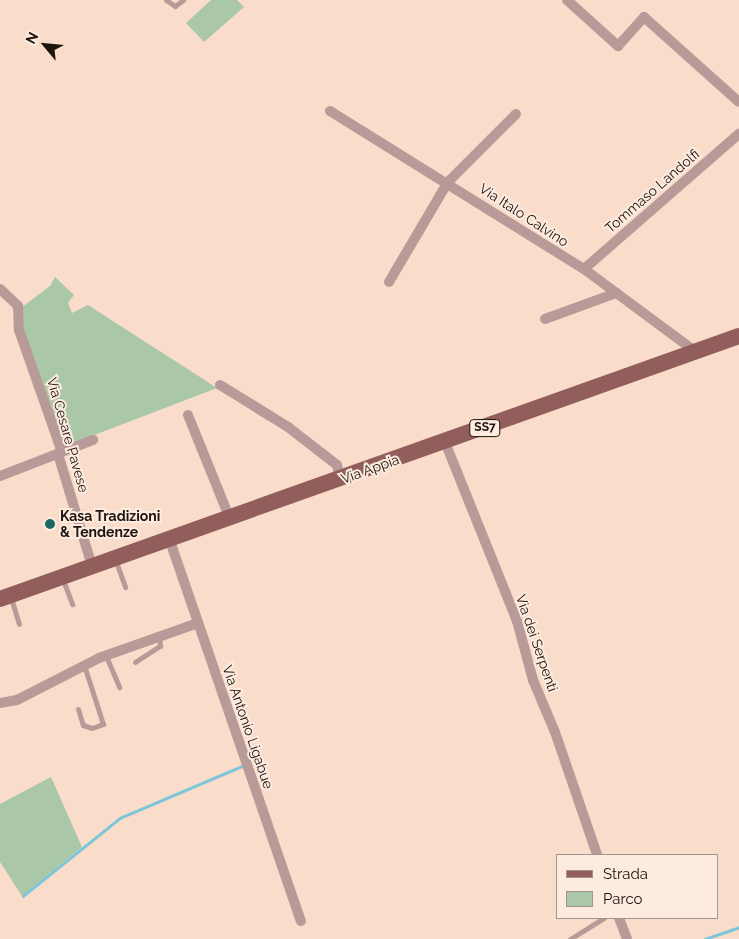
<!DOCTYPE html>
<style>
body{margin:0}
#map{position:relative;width:739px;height:939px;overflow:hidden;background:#f9dcc9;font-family:Raleway,sans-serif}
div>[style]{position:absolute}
.green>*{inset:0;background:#aac8a8}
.stream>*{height:2.5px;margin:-1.25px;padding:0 1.25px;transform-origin:1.25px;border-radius:1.25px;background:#7bc6d8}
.lane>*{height:5px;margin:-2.5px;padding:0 2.5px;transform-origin:2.5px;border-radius:2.5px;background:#b89a98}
.street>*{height:10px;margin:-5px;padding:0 5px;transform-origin:5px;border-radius:5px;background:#b89a98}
.primary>*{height:16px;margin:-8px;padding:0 8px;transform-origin:8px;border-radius:8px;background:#915e5b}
.dots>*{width:14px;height:14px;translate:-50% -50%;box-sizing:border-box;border:2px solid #fdebe0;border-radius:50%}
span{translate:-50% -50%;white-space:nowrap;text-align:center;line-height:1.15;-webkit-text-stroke:4px #fdebe0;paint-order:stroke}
.shield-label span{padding:1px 4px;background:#fdebe0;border:1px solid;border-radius:4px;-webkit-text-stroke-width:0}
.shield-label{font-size:12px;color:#1d140d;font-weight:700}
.street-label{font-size:14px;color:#1d140d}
.poi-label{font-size:14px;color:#1d140d;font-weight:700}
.left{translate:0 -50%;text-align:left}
.legend{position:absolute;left:556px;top:854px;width:162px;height:65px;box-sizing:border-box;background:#fdebe0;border:1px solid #a3958c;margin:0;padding:6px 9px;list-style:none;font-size:15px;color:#1d140d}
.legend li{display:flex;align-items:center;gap:10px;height:25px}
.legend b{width:25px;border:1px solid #a3958c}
.north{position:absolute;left:20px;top:20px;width:50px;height:50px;-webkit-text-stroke:4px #fdebe0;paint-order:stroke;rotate:298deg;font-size:14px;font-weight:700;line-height:20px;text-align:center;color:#1d140d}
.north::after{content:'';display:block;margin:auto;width:18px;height:22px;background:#1d140d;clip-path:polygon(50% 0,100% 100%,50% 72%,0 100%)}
</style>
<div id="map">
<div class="green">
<div style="clip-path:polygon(211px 0,237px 0,244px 7px,204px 42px,186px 23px)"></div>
<div style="clip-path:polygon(55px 277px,74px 295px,68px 303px,72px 313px,88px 305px,217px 388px,63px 447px,21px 328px,22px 307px,50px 286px)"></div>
<div style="clip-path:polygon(51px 777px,82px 847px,22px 896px,0 862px,0 804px)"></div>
</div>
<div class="stream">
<div style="left:23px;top:896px;width:124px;rotate:-38.8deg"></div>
<div style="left:120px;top:818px;width:135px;rotate:-23.1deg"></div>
<div style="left:705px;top:939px;width:36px;rotate:-19deg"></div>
</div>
<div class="lane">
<div style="left:166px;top:0;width:11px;rotate:34deg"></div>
<div style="left:175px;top:6px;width:10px;rotate:-37deg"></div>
<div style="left:115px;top:559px;width:30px;rotate:70deg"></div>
<div style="left:63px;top:580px;width:26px;rotate:69deg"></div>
<div style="left:11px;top:598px;width:27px;rotate:73deg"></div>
<div style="left:106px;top:656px;width:34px;rotate:67deg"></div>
<div style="left:135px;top:662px;width:30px;rotate:-33deg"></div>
<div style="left:160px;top:646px;width:9px;rotate:-96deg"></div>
<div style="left:78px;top:709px;width:17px;rotate:73deg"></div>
<div style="left:83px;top:725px;width:9px;rotate:18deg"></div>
<div style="left:92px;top:728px;width:12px;rotate:-20deg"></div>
<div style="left:103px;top:724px;width:62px;rotate:-107.9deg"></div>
<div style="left:570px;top:939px;width:40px;rotate:-32deg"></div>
</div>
<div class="street">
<div style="left:567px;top:0;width:69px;rotate:42deg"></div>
<div style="left:618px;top:46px;width:39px;rotate:-48deg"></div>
<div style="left:644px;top:17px;width:127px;rotate:41.8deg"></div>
<div style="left:330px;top:111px;width:299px;rotate:31.9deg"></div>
<div style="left:584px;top:269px;width:139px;rotate:36.5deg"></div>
<div style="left:584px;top:269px;width:206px;rotate:-41.1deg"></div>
<div style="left:389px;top:282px;width:116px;rotate:-59.5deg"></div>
<div style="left:448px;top:182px;width:96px;rotate:-45deg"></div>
<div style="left:0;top:289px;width:25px;rotate:43deg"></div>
<div style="left:18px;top:306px;width:24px;rotate:88deg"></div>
<div style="left:19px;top:330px;width:126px;rotate:70.6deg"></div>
<div style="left:61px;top:449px;width:6px;rotate:121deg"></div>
<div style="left:58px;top:454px;width:117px;rotate:73.1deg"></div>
<div style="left:545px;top:319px;width:76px;rotate:-20.1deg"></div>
<div style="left:220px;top:385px;width:80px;rotate:31.7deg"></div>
<div style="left:288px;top:427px;width:62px;rotate:37.8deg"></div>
<div style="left:337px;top:465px;width:14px;rotate:78deg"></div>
<div style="left:188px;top:415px;width:112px;rotate:68deg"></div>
<div style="left:445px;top:442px;width:193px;rotate:68.1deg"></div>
<div style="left:517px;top:621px;width:61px;rotate:74.8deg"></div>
<div style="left:533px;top:680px;width:56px;rotate:67.1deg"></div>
<div style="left:555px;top:732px;width:130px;rotate:71.1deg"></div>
<div style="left:0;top:476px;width:100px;rotate:-21.2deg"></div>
<div style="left:170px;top:541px;width:402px;rotate:71deg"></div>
<div style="left:0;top:703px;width:17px;rotate:-10deg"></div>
<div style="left:17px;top:700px;width:92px;rotate:-27.1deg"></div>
<div style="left:99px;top:658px;width:105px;rotate:-19.5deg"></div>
<div style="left:619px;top:918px;width:22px;rotate:69deg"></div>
</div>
<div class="primary">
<div style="left:0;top:599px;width:784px;rotate:-19.59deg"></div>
</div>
<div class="dots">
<div style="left:50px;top:524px;background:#1c6865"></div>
</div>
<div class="shield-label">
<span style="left:485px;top:428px">SS7</span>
</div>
<div class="street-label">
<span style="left:652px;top:191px;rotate:-41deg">Tommaso Landolfi</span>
<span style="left:524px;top:215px;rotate:33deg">Via Italo Calvino</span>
<span style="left:68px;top:435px;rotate:74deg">Via Cesare Pavese</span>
<span style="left:370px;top:469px;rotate:-20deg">Via Appia</span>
<span style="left:537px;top:643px;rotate:71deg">Via dei Serpenti</span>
<span style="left:248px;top:727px;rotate:71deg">Via Antonio Ligabue</span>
</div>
<div class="poi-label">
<span class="left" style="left:60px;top:524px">Kasa Tradizioni<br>&amp; Tendenze</span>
</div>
<ul class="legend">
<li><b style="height:6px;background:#915e5b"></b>Strada</li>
<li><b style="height:14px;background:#aac8a8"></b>Parco</li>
</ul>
<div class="north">N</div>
</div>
